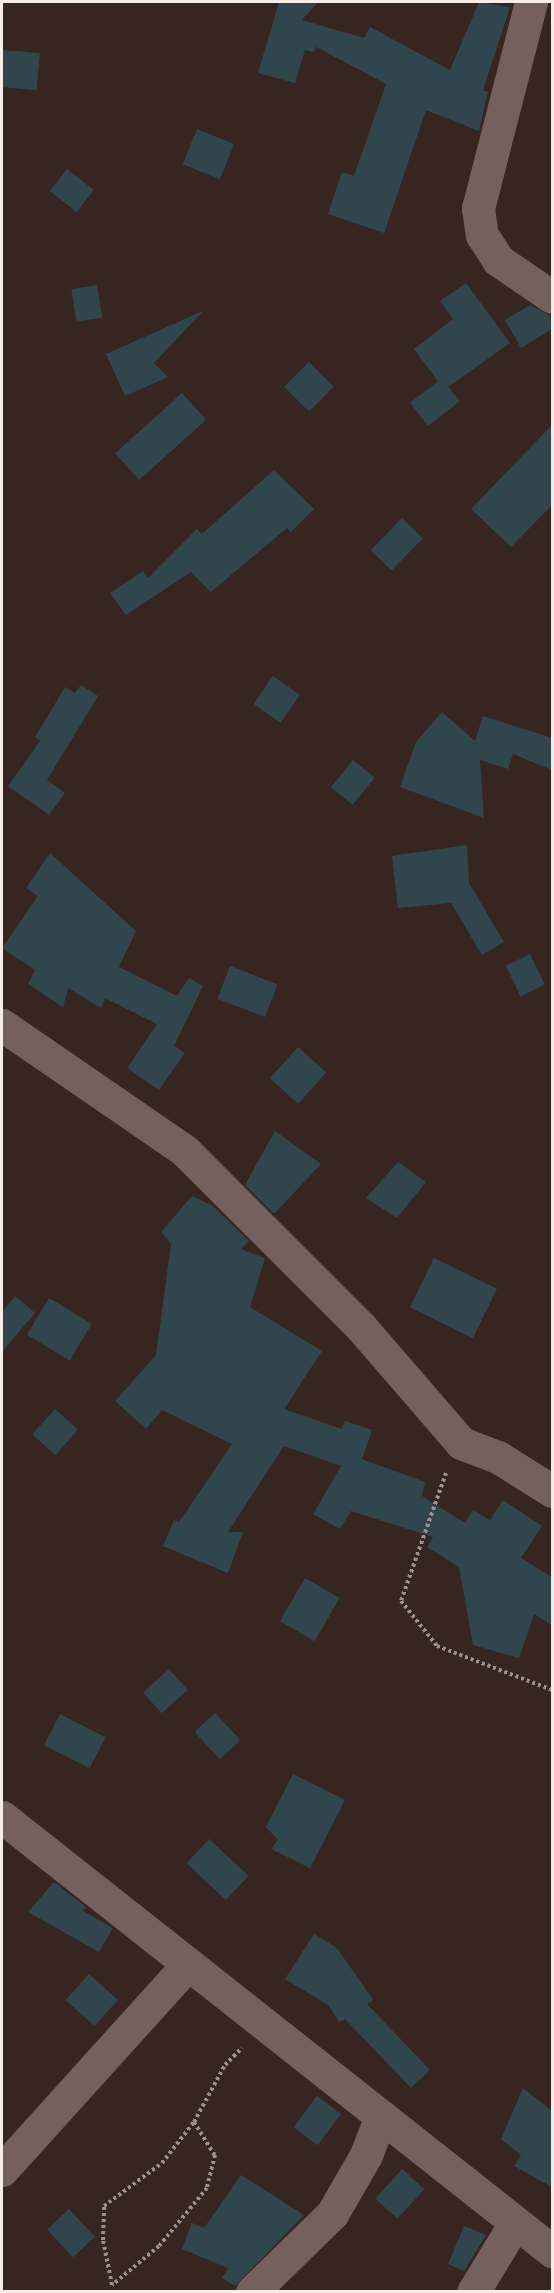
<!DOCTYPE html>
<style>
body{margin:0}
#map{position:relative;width:554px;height:2293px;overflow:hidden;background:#372522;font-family:Figtree,sans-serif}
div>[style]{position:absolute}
.building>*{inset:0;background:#31464c;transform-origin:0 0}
.path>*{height:4px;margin-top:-2px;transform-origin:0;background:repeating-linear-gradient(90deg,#9f908d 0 3px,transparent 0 6px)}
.minor>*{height:33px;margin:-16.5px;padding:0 16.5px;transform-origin:16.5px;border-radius:16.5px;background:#74605c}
span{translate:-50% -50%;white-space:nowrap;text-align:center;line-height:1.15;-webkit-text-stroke:4.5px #372522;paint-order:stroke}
.frame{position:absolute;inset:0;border:3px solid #f8ece9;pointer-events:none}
</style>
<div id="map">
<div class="building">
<div style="clip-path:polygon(279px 2px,318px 2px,302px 20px,364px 38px,370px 27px,450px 70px,479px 2px,510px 7px,483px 90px,488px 92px,479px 131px,426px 110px,384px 233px,328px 214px,342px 172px,354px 176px,386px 84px,316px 47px,314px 52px,305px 50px,295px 83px,258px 73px)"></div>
<div style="left:2px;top:50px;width:38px;height:37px;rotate:5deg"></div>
<div style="left:197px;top:129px;width:40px;height:38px;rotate:22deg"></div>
<div style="left:67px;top:169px;width:34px;height:28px;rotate:38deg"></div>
<div style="clip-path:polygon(466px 283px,510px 343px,448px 387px,460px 401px,428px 426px,410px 403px,438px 381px,414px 349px,453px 319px,440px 301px)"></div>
<div style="left:97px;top:285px;width:33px;height:26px;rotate:81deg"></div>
<div style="clip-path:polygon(530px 305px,550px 316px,552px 329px,521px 348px,505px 320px)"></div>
<div style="clip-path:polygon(203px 311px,154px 363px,168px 377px,125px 396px,106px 354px)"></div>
<div style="left:309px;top:362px;width:35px;height:35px;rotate:45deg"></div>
<div style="left:182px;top:393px;width:36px;height:90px;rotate:48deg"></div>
<div style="clip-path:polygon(552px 425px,552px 505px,511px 547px,471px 509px)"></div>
<div style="clip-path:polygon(274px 470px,314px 509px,291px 532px,287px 528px,211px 592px,191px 572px,126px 615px,110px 593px,143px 571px,148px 578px,197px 529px,202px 534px)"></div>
<div style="left:402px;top:518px;width:29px;height:45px;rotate:44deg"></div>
<div style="left:273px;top:676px;width:33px;height:34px;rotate:35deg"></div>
<div style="clip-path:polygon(81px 685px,98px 696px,47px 780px,65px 793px,49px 815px,8px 786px,41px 740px,35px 737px,65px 687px,75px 693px)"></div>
<div style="clip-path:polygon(442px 712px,475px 741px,483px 716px,552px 738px,552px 770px,513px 754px,508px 769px,480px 760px,484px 818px,400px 787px,416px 742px)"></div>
<div style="left:353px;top:760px;width:28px;height:35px;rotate:39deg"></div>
<div style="clip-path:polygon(467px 845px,469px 883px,504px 942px,482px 955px,451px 903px,398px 908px,392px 856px)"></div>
<div style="clip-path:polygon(50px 853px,136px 931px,119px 967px,177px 996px,189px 978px,203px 986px,174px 1046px,185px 1053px,159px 1090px,127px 1068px,157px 1024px,105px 998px,101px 1008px,68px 988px,63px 1007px,28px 984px,35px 970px,2px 948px,38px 896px,26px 888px)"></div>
<div style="left:530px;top:954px;width:34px;height:27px;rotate:64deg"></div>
<div style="left:230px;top:966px;width:51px;height:35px;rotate:21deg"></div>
<div style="left:298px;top:1047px;width:38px;height:42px;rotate:42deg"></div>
<div style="clip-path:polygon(275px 1131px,321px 1164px,274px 1214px,245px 1185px)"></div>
<div style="clip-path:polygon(398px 1162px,426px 1182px,397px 1218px,366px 1198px)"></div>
<div style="clip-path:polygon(192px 1196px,213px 1206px,249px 1241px,241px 1249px,265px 1258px,250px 1307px,322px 1351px,284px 1409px,342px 1429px,345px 1421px,372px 1430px,362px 1459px,425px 1482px,422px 1496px,465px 1523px,473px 1510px,490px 1520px,503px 1500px,542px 1526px,521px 1558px,552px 1577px,552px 1625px,534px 1614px,519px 1658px,473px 1645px,459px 1567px,427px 1547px,433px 1537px,351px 1511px,340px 1529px,313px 1514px,341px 1466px,284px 1446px,228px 1532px,243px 1532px,228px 1573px,163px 1546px,174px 1520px,179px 1522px,232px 1444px,162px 1410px,146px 1429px,115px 1401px,156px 1355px,171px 1244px,161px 1232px)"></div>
<div style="left:434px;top:1258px;width:70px;height:55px;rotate:26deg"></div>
<div style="clip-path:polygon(15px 1296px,35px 1313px,2px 1352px,2px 1312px)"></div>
<div style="left:49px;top:1298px;width:50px;height:43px;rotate:31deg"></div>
<div style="left:55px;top:1409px;width:31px;height:34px;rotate:42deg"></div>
<div style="left:305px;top:1578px;width:40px;height:50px;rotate:30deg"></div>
<div style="left:169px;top:1669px;width:28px;height:35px;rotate:48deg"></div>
<div style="left:215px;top:1713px;width:37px;height:28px;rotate:47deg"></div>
<div style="left:60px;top:1714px;width:51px;height:35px;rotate:27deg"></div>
<div style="clip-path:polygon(293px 1774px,345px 1800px,310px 1868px,271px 1849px,278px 1840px,266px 1827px)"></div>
<div style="left:209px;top:1839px;width:54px;height:33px;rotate:43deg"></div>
<div style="clip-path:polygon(54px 1882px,86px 1907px,83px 1911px,113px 1928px,99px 1952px,28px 1912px)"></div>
<div style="clip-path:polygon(314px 1934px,337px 1948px,373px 2000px,367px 2004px,430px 2070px,411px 2088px,345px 2019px,339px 2022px,328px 2005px,285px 1979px)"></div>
<div style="left:89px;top:1974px;width:39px;height:35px;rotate:42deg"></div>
<div style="clip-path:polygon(523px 2088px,552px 2111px,552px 2187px,514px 2166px,521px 2155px,501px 2139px)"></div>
<div style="left:317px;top:2096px;width:30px;height:39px;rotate:37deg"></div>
<div style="left:402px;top:2169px;width:30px;height:40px;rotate:42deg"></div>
<div style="clip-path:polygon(241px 2175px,304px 2215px,235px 2286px,222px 2278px,228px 2268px,182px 2249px,192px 2223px,204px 2228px)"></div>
<div style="left:69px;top:2209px;width:38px;height:30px;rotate:47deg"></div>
<div style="clip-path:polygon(464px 2226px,486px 2235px,464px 2271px,448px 2264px)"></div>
</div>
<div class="path">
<div style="left:446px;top:1473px;width:136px;rotate:109.4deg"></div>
<div style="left:401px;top:1601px;width:58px;rotate:51.3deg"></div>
<div style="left:437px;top:1646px;width:123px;rotate:20.9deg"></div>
<div style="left:194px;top:2122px;width:39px;rotate:58deg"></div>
<div style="left:215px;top:2155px;width:34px;rotate:104deg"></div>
<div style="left:207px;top:2188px;width:75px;rotate:129.6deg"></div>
<div style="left:159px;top:2246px;width:61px;rotate:140.3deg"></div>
<div style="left:112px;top:2285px;width:46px;rotate:-101.3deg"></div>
<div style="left:103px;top:2240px;width:34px;rotate:-88deg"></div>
<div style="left:104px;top:2206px;width:72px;rotate:-36.6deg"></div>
<div style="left:162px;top:2163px;width:52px;rotate:-52deg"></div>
<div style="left:194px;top:2122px;width:65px;rotate:-61.5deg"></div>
<div style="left:225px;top:2065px;width:24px;rotate:-45deg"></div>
</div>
<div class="minor">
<div style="left:531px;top:2px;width:213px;rotate:104.4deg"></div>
<div style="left:478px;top:208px;width:27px;rotate:82deg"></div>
<div style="left:482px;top:235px;width:30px;rotate:57deg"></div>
<div style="left:498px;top:260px;width:65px;rotate:34.4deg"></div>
<div style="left:2px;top:1025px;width:222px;rotate:34.5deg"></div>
<div style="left:185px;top:1151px;width:249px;rotate:45deg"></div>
<div style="left:361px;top:1327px;width:153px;rotate:49.2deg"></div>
<div style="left:461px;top:1443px;width:40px;rotate:21deg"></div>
<div style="left:498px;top:1457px;width:64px;rotate:32.2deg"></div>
<div style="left:2px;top:1817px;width:701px;rotate:38.28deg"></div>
<div style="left:2px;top:2170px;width:278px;rotate:-47.9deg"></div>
<div style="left:252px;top:2292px;width:112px;rotate:-44.3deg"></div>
<div style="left:332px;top:2214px;width:68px;rotate:-60deg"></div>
<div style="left:366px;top:2155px;width:42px;rotate:-69deg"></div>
<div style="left:473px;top:2292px;width:81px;rotate:-58.7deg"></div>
</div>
<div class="frame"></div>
</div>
